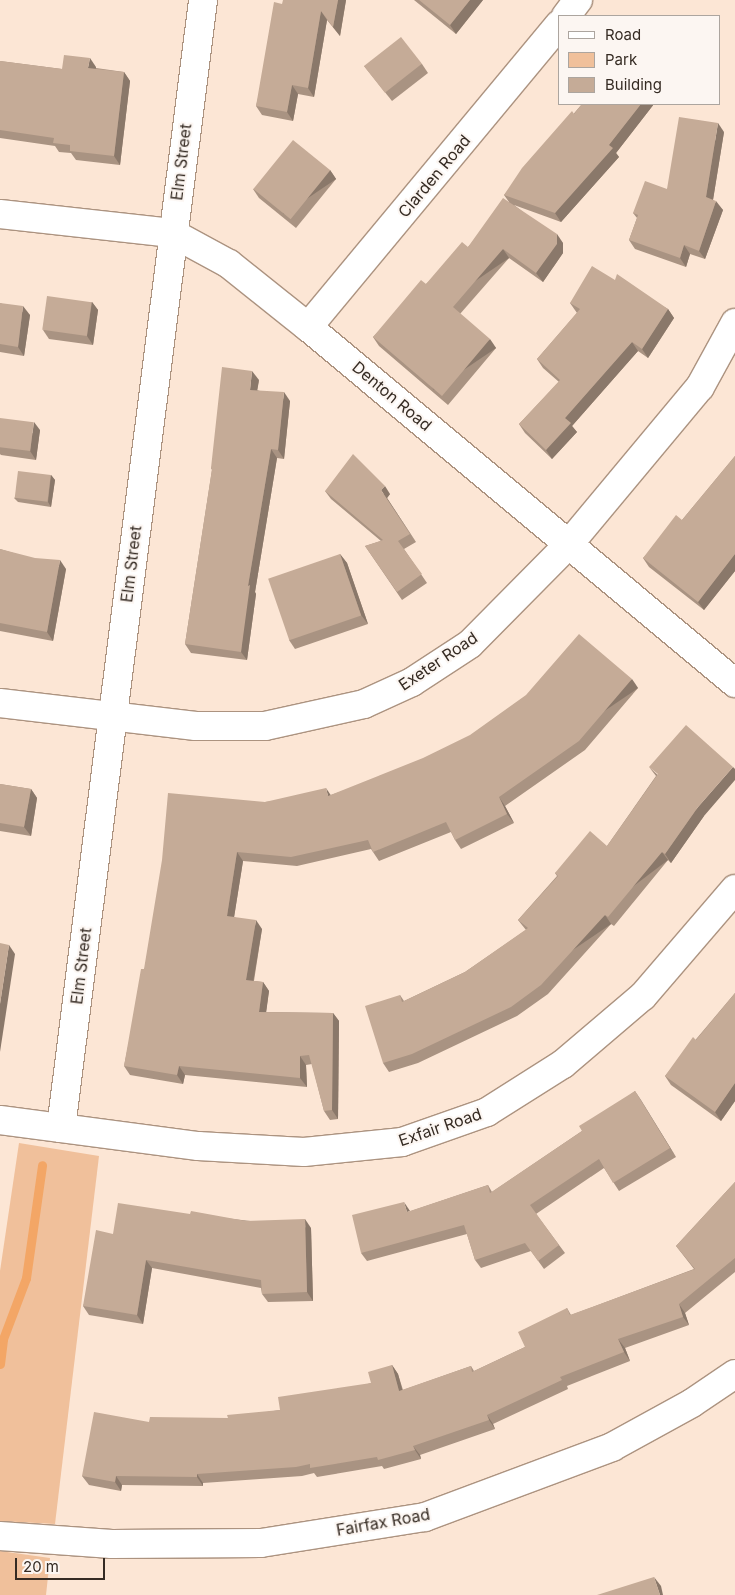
<!DOCTYPE html>
<style>
body{margin:0}
#map{position:relative;width:735px;height:1595px;overflow:hidden;background:#fce6d5;font-family:Inter,sans-serif}
div>[style]{position:absolute}
.green>*{inset:0;background:#f0c09b}
.stream>*{height:9px;margin:-4.5px;padding:0 4.5px;transform-origin:4.5px;border-radius:4.5px;background:#f3a666}
.roads{filter:drop-shadow(1px 0 #ac9380) drop-shadow(-1px 0 #ac9380) drop-shadow(0 1px #ac9380) drop-shadow(0 -1px #ac9380)}
.street>*{height:28px;margin:-14px;padding:0 14px;transform-origin:14px;border-radius:14px;background:#fff}
.wall>*{inset:0;background:#a99382}
.shaded-wall>*{inset:0;background:#8a786a;transform-origin:0 0}
.building>*{inset:0;background:#c5ab97;transform-origin:0 0}
span{translate:-50% -50%;white-space:nowrap;text-align:center;line-height:1.15;-webkit-text-stroke:4px #fcf6f2;paint-order:stroke}
.street-label{font-size:16px;color:#352b23}
.legend{position:absolute;left:558px;top:15px;width:162px;height:90px;box-sizing:border-box;background:#fcf6f2;border:1px solid #aca59f;margin:0;padding:6px 9px;list-style:none;font-size:15px;color:#352b23}
.legend li{display:flex;align-items:center;gap:10px;height:25px}
.legend b{width:25px;border:1px solid #aca59f}
.scale{position:absolute;left:15px;top:1558px;width:90px;height:22px;box-sizing:border-box;border:2px solid #352b23;border-top:0;padding-left:6px;font-size:15px;line-height:18px;white-space:nowrap;color:#352b23;-webkit-text-stroke:4px #fcf6f2;paint-order:stroke}
</style>
<div id="map">
<div class="green">
<div style="clip-path:polygon(19px 1143px,99px 1156px,55px 1524px,0 1521px,0 1271px)"></div>
<div style="clip-path:polygon(0 1551px,50px 1558px,46px 1595px,0 1595px)"></div>
</div>
<div class="stream">
<div style="left:0;top:1364px;width:25px;rotate:-83deg"></div>
<div style="left:3px;top:1339px;width:65px;rotate:-69.3deg"></div>
<div style="left:26px;top:1278px;width:114px;rotate:-81.9deg"></div>
</div>
<div class="roads">
<div class="street">
<div style="left:566px;top:16px;width:20px;rotate:-53deg"></div>
<div style="left:0;top:214px;width:173px;rotate:6.3deg"></div>
<div style="left:172px;top:233px;width:65px;rotate:28.5deg"></div>
<div style="left:229px;top:264px;width:101px;rotate:38.6deg"></div>
<div style="left:308px;top:327px;width:556px;rotate:39.82deg"></div>
<div style="left:308px;top:327px;width:393px;rotate:-50.3deg"></div>
<div style="left:0;top:703px;width:197px;rotate:6.7deg"></div>
<div style="left:196px;top:726px;width:69px"></div>
<div style="left:265px;top:726px;width:101px;rotate:-12.5deg"></div>
<div style="left:364px;top:704px;width:53px;rotate:-24.6deg"></div>
<div style="left:412px;top:682px;width:69px;rotate:-33.2deg"></div>
<div style="left:470px;top:644px;width:141px;rotate:-45.3deg"></div>
<div style="left:569px;top:544px;width:204px;rotate:-50.2deg"></div>
<div style="left:700px;top:387px;width:73px;rotate:-61.3deg"></div>
<div style="left:0;top:1120px;width:200px;rotate:7.5deg"></div>
<div style="left:198px;top:1146px;width:106px;rotate:3.2deg"></div>
<div style="left:304px;top:1152px;width:99px;rotate:-5.8deg"></div>
<div style="left:402px;top:1142px;width:90px;rotate:-19.4deg"></div>
<div style="left:487px;top:1112px;width:90px;rotate:-32.3deg"></div>
<div style="left:563px;top:1064px;width:105px;rotate:-40.4deg"></div>
<div style="left:643px;top:996px;width:141px;rotate:-49.3deg"></div>
<div style="left:61px;top:1128px;width:1137px;rotate:-82.82deg"></div>
<div style="left:0;top:1536px;width:112px;rotate:4.1deg"></div>
<div style="left:112px;top:1544px;width:149px;rotate:-0.4deg"></div>
<div style="left:261px;top:1543px;width:166px;rotate:-9deg"></div>
<div style="left:425px;top:1517px;width:200px;rotate:-20.5deg"></div>
<div style="left:612px;top:1447px;width:91px;rotate:-28.8deg"></div>
<div style="left:692px;top:1403px;width:52px;rotate:-34deg"></div>
</div>
</div>
<div class="wall">
<div style="clip-path:polygon(346px 0,340px 36px,327px 20px,314px 97px,298px 94px,293px 121px,262px 115px,256px 106px,282px 4px)"></div>
<div style="clip-path:polygon(414px 0,483px 0,456px 34px)"></div>
<div style="clip-path:polygon(0 61px,62px 69px,96px 67px,96px 68px,124px 72px,130px 81px,120px 165px,76px 160px,71px 153px,59px 152px,55px 146px,0 138px)"></div>
<div style="clip-path:polygon(422px 64px,428px 73px,392px 101px,364px 66px)"></div>
<div style="clip-path:polygon(582px 104px,654px 104px,616px 153px,619px 157px,561px 222px,514px 205px,563px 243px,563px 253px,543px 282px,509px 258px,460px 314px,496px 348px,448px 405px,379px 346px,373px 337px,426px 284px,468px 247px,509px 202px,504px 195px)"></div>
<div style="clip-path:polygon(724px 132px,713px 200px,723px 210px,705px 259px,690px 254px,686px 267px,635px 249px,629px 240px,637px 218px,633px 213px,667px 189px)"></div>
<div style="clip-path:polygon(330px 170px,336px 179px,296px 228px,259px 198px,253px 189px)"></div>
<div style="clip-path:polygon(615px 280px,668px 309px,674px 318px,648px 358px,638px 351px,572px 426px,577px 432px,552px 459px,525px 433px,519px 424px,559px 382px,543px 368px,537px 359px,577px 313px,570px 303px)"></div>
<div style="clip-path:polygon(92px 302px,98px 310px,93px 345px,49px 339px,43px 330px)"></div>
<div style="clip-path:polygon(0 303px,30px 315px,24px 356px,0 352px)"></div>
<div style="clip-path:polygon(259px 380px,257px 390px,290px 401px,284px 459px,277px 458px,255px 592px,256px 594px,247px 660px,191px 653px,185px 644px,212px 470px,211px 468px)"></div>
<div style="clip-path:polygon(40px 430px,36px 460px,1px 455px,0 454px,0 447px)"></div>
<div style="clip-path:polygon(735px 456px,735px 571px,704px 610px,649px 567px,643px 558px,682px 520px)"></div>
<div style="clip-path:polygon(51px 475px,55px 480px,51px 507px,18px 502px,14px 498px)"></div>
<div style="clip-path:polygon(325px 491px,390px 494px,387px 498px,416px 542px,404px 549px,427px 583px,402px 600px,365px 546px,381px 541px,331px 499px)"></div>
<div style="clip-path:polygon(0 549px,66px 569px,53px 641px,0 631px)"></div>
<div style="clip-path:polygon(340px 554px,347px 563px,368px 624px,295px 649px,289px 640px)"></div>
<div style="clip-path:polygon(638px 688px,585px 750px,505px 806px,514px 823px,461px 849px,455px 840px,451px 832px,379px 861px,371px 849px,297px 866px,243px 861px,234px 917px,262px 929px,254px 981px,263px 982px,269px 991px,266px 1012px,333px 1013px,339px 1021px,338px 1119px,330px 1120px,324px 1111px,312px 1064px,306px 1065px,307px 1087px,185px 1075px,183px 1084px,130px 1075px,124px 1066px,144px 969px,265px 802px,331px 795px)"></div>
<div style="clip-path:polygon(649px 767px,704px 816px,671px 863px,668px 860px,614px 926px,611px 924px,548px 994px,517px 1016px,418px 1063px,389px 1072px,383px 1063px,400px 995px,404px 1001px,465px 972px,526px 930px,518px 920px,557px 876px,555px 873px,607px 846px,656px 776px)"></div>
<div style="clip-path:polygon(0 784px,31px 789px,37px 798px,31px 836px,0 831px)"></div>
<div style="clip-path:polygon(735px 993px,735px 1101px,721px 1121px,671px 1085px,665px 1076px)"></div>
<div style="clip-path:polygon(635px 1091px,676px 1157px,619px 1191px,604px 1168px,536px 1214px,565px 1253px,544px 1269px,531px 1251px,481px 1268px,475px 1260px,467px 1234px,367px 1261px,361px 1253px,411px 1211px,488px 1185px,492px 1192px,582px 1131px)"></div>
<div style="clip-path:polygon(735px 1182px,735px 1272px,685px 1313px,689px 1325px,625px 1348px,630px 1361px,567px 1386px,568px 1389px,493px 1424px,495px 1429px,420px 1455px,421px 1459px,384px 1469px,382px 1466px,317px 1477px,314px 1473px,302px 1476px,203px 1483px,203px 1486px,122px 1485px,121px 1491px,89px 1485px,82px 1476px,149px 1422px,228px 1418px,280px 1410px,371px 1383px,392px 1365px,398px 1374px,403px 1390px,471px 1366px,474px 1371px,525px 1347px,567px 1308px,571px 1315px,694px 1269px,676px 1246px)"></div>
<div style="clip-path:polygon(190px 1214px,311px 1228px,313px 1301px,268px 1302px,262px 1294px,261px 1288px,152px 1268px,143px 1324px,89px 1315px,83px 1306px,113px 1234px)"></div>
</div>
<div class="shaded-wall">
<div style="clip-path:polygon(338px 0,346px 0,340px 36px,333px 27px)"></div>
<div style="clip-path:polygon(470px 0,483px 0,456px 34px,450px 25px)"></div>
<div style="clip-path:polygon(321px 11px,327px 20px,314px 97px,308px 88px)"></div>
<div style="clip-path:polygon(90px 58px,96px 67px,95px 76px,88px 68px)"></div>
<div style="clip-path:polygon(124px 72px,130px 81px,120px 165px,114px 156px)"></div>
<div style="clip-path:polygon(292px 85px,298px 94px,293px 121px,287px 112px)"></div>
<div style="clip-path:polygon(641px 104px,654px 104px,616px 153px,619px 157px,561px 222px,555px 213px)"></div>
<div style="clip-path:polygon(718px 123px,724px 132px,712px 206px,706px 197px)"></div>
<div style="left:330px;top:170px;width:11px;height:63px;rotate:56deg"></div>
<div style="clip-path:polygon(716px 201px,723px 210px,705px 259px,699px 251px)"></div>
<div style="clip-path:polygon(557px 234px,563px 243px,563px 253px,543px 282px,536px 273px)"></div>
<div style="clip-path:polygon(684px 245px,690px 254px,686px 267px,680px 258px)"></div>
<div style="left:503px;top:249px;width:11px;height:77px;rotate:56deg"></div>
<div style="clip-path:polygon(92px 302px,98px 310px,93px 345px,87px 336px)"></div>
<div style="clip-path:polygon(23px 306px,30px 315px,24px 356px,18px 347px)"></div>
<div style="clip-path:polygon(668px 309px,674px 318px,648px 358px,642px 349px)"></div>
<div style="left:490px;top:339px;width:11px;height:75px;rotate:56deg"></div>
<div style="clip-path:polygon(632px 342px,638px 351px,572px 426px,577px 432px,552px 459px,546px 450px,565px 418px)"></div>
<div style="clip-path:polygon(252px 371px,259px 380px,256px 398px,250px 390px)"></div>
<div style="clip-path:polygon(284px 392px,290px 401px,284px 459px,278px 450px)"></div>
<div style="clip-path:polygon(34px 422px,40px 430px,36px 460px,30px 451px)"></div>
<div style="clip-path:polygon(271px 449px,277px 458px,255px 592px,256px 594px,247px 660px,241px 652px,248px 586px)"></div>
<div style="clip-path:polygon(51px 475px,55px 480px,51px 507px,48px 502px)"></div>
<div style="clip-path:polygon(385px 486px,390px 494px,387px 498px,416px 542px,381px 490px)"></div>
<div style="clip-path:polygon(340px 554px,347px 563px,368px 624px,361px 615px)"></div>
<div style="clip-path:polygon(735px 554px,735px 571px,704px 610px,698px 602px)"></div>
<div style="clip-path:polygon(60px 560px,66px 569px,53px 641px,47px 632px)"></div>
<div style="left:632px;top:679px;width:11px;height:82px;rotate:56deg"></div>
<div style="clip-path:polygon(733px 767px,735px 769px,735px 780px,704px 816px,671px 863px,665px 854px,698px 807px)"></div>
<div style="clip-path:polygon(326px 788px,332px 797px,328px 796px)"></div>
<div style="clip-path:polygon(31px 789px,37px 798px,31px 836px,24px 827px)"></div>
<div style="clip-path:polygon(499px 797px,505px 806px,514px 823px,507px 814px)"></div>
<div style="clip-path:polygon(237px 852px,243px 861px,233px 924px,227px 916px)"></div>
<div style="left:662px;top:852px;width:10px;height:85px;rotate:53deg"></div>
<div style="left:605px;top:915px;width:11px;height:95px;rotate:56deg"></div>
<div style="clip-path:polygon(256px 920px,262px 929px,252px 989px,246px 980px)"></div>
<div style="clip-path:polygon(9px 945px,15px 954px,0 1052px,0 1004px)"></div>
<div style="clip-path:polygon(263px 982px,269px 991px,265px 1021px,259px 1012px)"></div>
<div style="clip-path:polygon(333px 1013px,339px 1021px,338px 1119px,332px 1110px)"></div>
<div style="clip-path:polygon(300px 1056px,306px 1065px,307px 1087px,300px 1078px)"></div>
<div style="clip-path:polygon(179px 1066px,185px 1075px,183px 1084px,177px 1075px)"></div>
<div style="clip-path:polygon(735px 1083px,735px 1101px,721px 1121px,715px 1112px)"></div>
<div style="clip-path:polygon(635px 1091px,641px 1100px,676px 1157px,670px 1148px)"></div>
<div style="clip-path:polygon(404px 1202px,410px 1211px,407px 1212px)"></div>
<div style="clip-path:polygon(305px 1219px,311px 1228px,313px 1301px,307px 1292px)"></div>
<div style="clip-path:polygon(146px 1260px,152px 1268px,143px 1324px,137px 1315px)"></div>
<div style="clip-path:polygon(679px 1304px,685px 1313px,689px 1325px,683px 1317px)"></div>
<div style="clip-path:polygon(618px 1339px,625px 1348px,630px 1361px,624px 1352px)"></div>
<div style="clip-path:polygon(392px 1365px,398px 1374px,405px 1400px,399px 1391px)"></div>
<div style="clip-path:polygon(487px 1415px,493px 1424px,495px 1429px,489px 1420px)"></div>
<div style="clip-path:polygon(413px 1446px,420px 1455px,421px 1459px,415px 1450px)"></div>
<div style="clip-path:polygon(197px 1474px,203px 1483px,203px 1486px,197px 1477px)"></div>
<div style="clip-path:polygon(116px 1476px,122px 1485px,121px 1491px,115px 1482px)"></div>
<div style="clip-path:polygon(654px 1577px,661px 1586px,663px 1595px,660px 1595px)"></div>
</div>
<div class="building">
<div style="clip-path:polygon(283px 0,338px 0,333px 27px,321px 11px,308px 88px,292px 85px,287px 112px,256px 106px,274px 2px,282px 4px)"></div>
<div style="clip-path:polygon(419px 0,470px 0,450px 25px)"></div>
<div style="left:401px;top:37px;width:34px;height:47px;rotate:52deg"></div>
<div style="clip-path:polygon(64px 55px,90px 58px,88px 68px,124px 72px,114px 156px,70px 151px,70px 145px,53px 143px,54px 138px,0 130px,0 61px,62px 69px)"></div>
<div style="clip-path:polygon(582px 104px,641px 104px,609px 145px,613px 148px,555px 213px,504px 195px,522px 168px,572px 111px,574px 114px)"></div>
<div style="clip-path:polygon(679px 117px,718px 123px,706px 197px,716px 201px,699px 251px,684px 245px,680px 258px,629px 240px,638px 215px,633px 213px,645px 181px,667px 189px)"></div>
<div style="left:293px;top:140px;width:48px;height:63px;rotate:39deg"></div>
<div style="clip-path:polygon(503px 198px,557px 234px,557px 244px,536px 273px,503px 249px,453px 307px,490px 339px,442px 396px,373px 337px,421px 280px,426px 284px,462px 242px,468px 247px)"></div>
<div style="clip-path:polygon(592px 266px,615px 280px,617px 274px,668px 309px,642px 349px,632px 342px,565px 418px,571px 423px,546px 450px,519px 424px,560px 380px,537px 359px,580px 309px,570px 303px)"></div>
<div style="left:47px;top:296px;width:45px;height:34px;rotate:8deg"></div>
<div style="clip-path:polygon(0 303px,23px 306px,18px 347px,0 344px)"></div>
<div style="clip-path:polygon(222px 367px,252px 371px,250px 390px,284px 392px,278px 450px,271px 449px,248px 586px,250px 585px,241px 652px,185px 644px,212px 469px,211px 468px)"></div>
<div style="left:0;top:418px;width:34px;height:29px;rotate:7deg"></div>
<div style="clip-path:polygon(353px 454px,385px 486px,381px 490px,410px 534px,398px 541px,422px 574px,397px 592px,365px 546px,383px 540px,325px 491px)"></div>
<div style="clip-path:polygon(735px 456px,735px 554px,698px 602px,643px 558px,676px 515px,682px 520px)"></div>
<div style="left:18px;top:471px;width:33px;height:27px;rotate:7deg"></div>
<div style="clip-path:polygon(0 549px,35px 558px,60px 560px,47px 632px,0 623px)"></div>
<div style="left:340px;top:554px;width:65px;height:76px;rotate:71deg"></div>
<div style="clip-path:polygon(579px 634px,632px 679px,579px 741px,499px 797px,507px 814px,455px 840px,446px 822px,373px 852px,368px 840px,291px 857px,237px 852px,227px 916px,256px 920px,246px 980px,263px 982px,259px 1012px,333px 1013px,332px 1110px,324px 1111px,309px 1055px,300px 1056px,300px 1078px,179px 1066px,177px 1075px,124px 1066px,141px 969px,144px 969px,162px 860px,168px 793px,265px 802px,326px 788px,328px 796px,423px 758px,470px 735px,526px 695px)"></div>
<div style="clip-path:polygon(686px 725px,733px 767px,698px 807px,665px 854px,662px 852px,608px 917px,605px 915px,541px 985px,511px 1007px,412px 1054px,383px 1063px,365px 1006px,400px 995px,402px 1002px,465px 972px,528px 928px,518px 920px,558px 876px,555px 873px,590px 831px,607px 846px,658px 774px,649px 767px)"></div>
<div style="clip-path:polygon(0 784px,31px 789px,24px 827px,0 823px)"></div>
<div style="clip-path:polygon(0 943px,9px 945px,0 1004px)"></div>
<div style="clip-path:polygon(735px 993px,735px 1083px,715px 1112px,665px 1076px,693px 1037px,696px 1040px)"></div>
<div style="clip-path:polygon(635px 1091px,670px 1148px,613px 1183px,599px 1159px,530px 1205px,559px 1245px,538px 1261px,525px 1243px,475px 1260px,464px 1225px,361px 1253px,352px 1215px,404px 1202px,407px 1212px,488px 1185px,490px 1193px,582px 1131px,579px 1126px)"></div>
<div style="clip-path:polygon(735px 1182px,735px 1258px,679px 1304px,683px 1317px,618px 1339px,624px 1352px,560px 1377px,562px 1380px,487px 1415px,489px 1420px,413px 1446px,415px 1450px,378px 1460px,377px 1457px,310px 1468px,310px 1464px,296px 1467px,197px 1474px,197px 1477px,116px 1476px,115px 1482px,82px 1476px,94px 1412px,149px 1422px,150px 1417px,228px 1418px,227px 1415px,280px 1410px,278px 1397px,371px 1383px,368px 1372px,392px 1365px,399px 1391px,471px 1366px,472px 1372px,525px 1347px,518px 1332px,567px 1308px,570px 1315px,695px 1269px,676px 1246px)"></div>
<div style="clip-path:polygon(118px 1203px,190px 1214px,191px 1211px,246px 1221px,305px 1219px,307px 1292px,262px 1294px,261px 1280px,146px 1260px,137px 1315px,83px 1306px,96px 1230px,113px 1234px)"></div>
<div style="clip-path:polygon(654px 1577px,660px 1595px,597px 1595px)"></div>
</div>
<div class="street-label">
<span style="left:181px;top:162px;rotate:-83deg">Elm Street</span>
<span style="left:434px;top:176px;rotate:-50deg">Clarden Road</span>
<span style="left:392px;top:396px;rotate:40deg">Denton Road</span>
<span style="left:131px;top:564px;rotate:-83deg">Elm Street</span>
<span style="left:438px;top:661px;rotate:-34deg">Exeter Road</span>
<span style="left:81px;top:966px;rotate:-83deg">Elm Street</span>
<span style="left:440px;top:1127px;rotate:-19deg">Exfair Road</span>
<span style="left:383px;top:1522px;rotate:-10deg">Fairfax Road</span>
</div>
<ul class="legend">
<li><b style="height:6px;background:#fff"></b>Road</li>
<li><b style="height:14px;background:#f0c09b"></b>Park</li>
<li><b style="height:14px;background:#c5ab97"></b>Building</li>
</ul>
<div class="scale">20 m</div>
</div>
